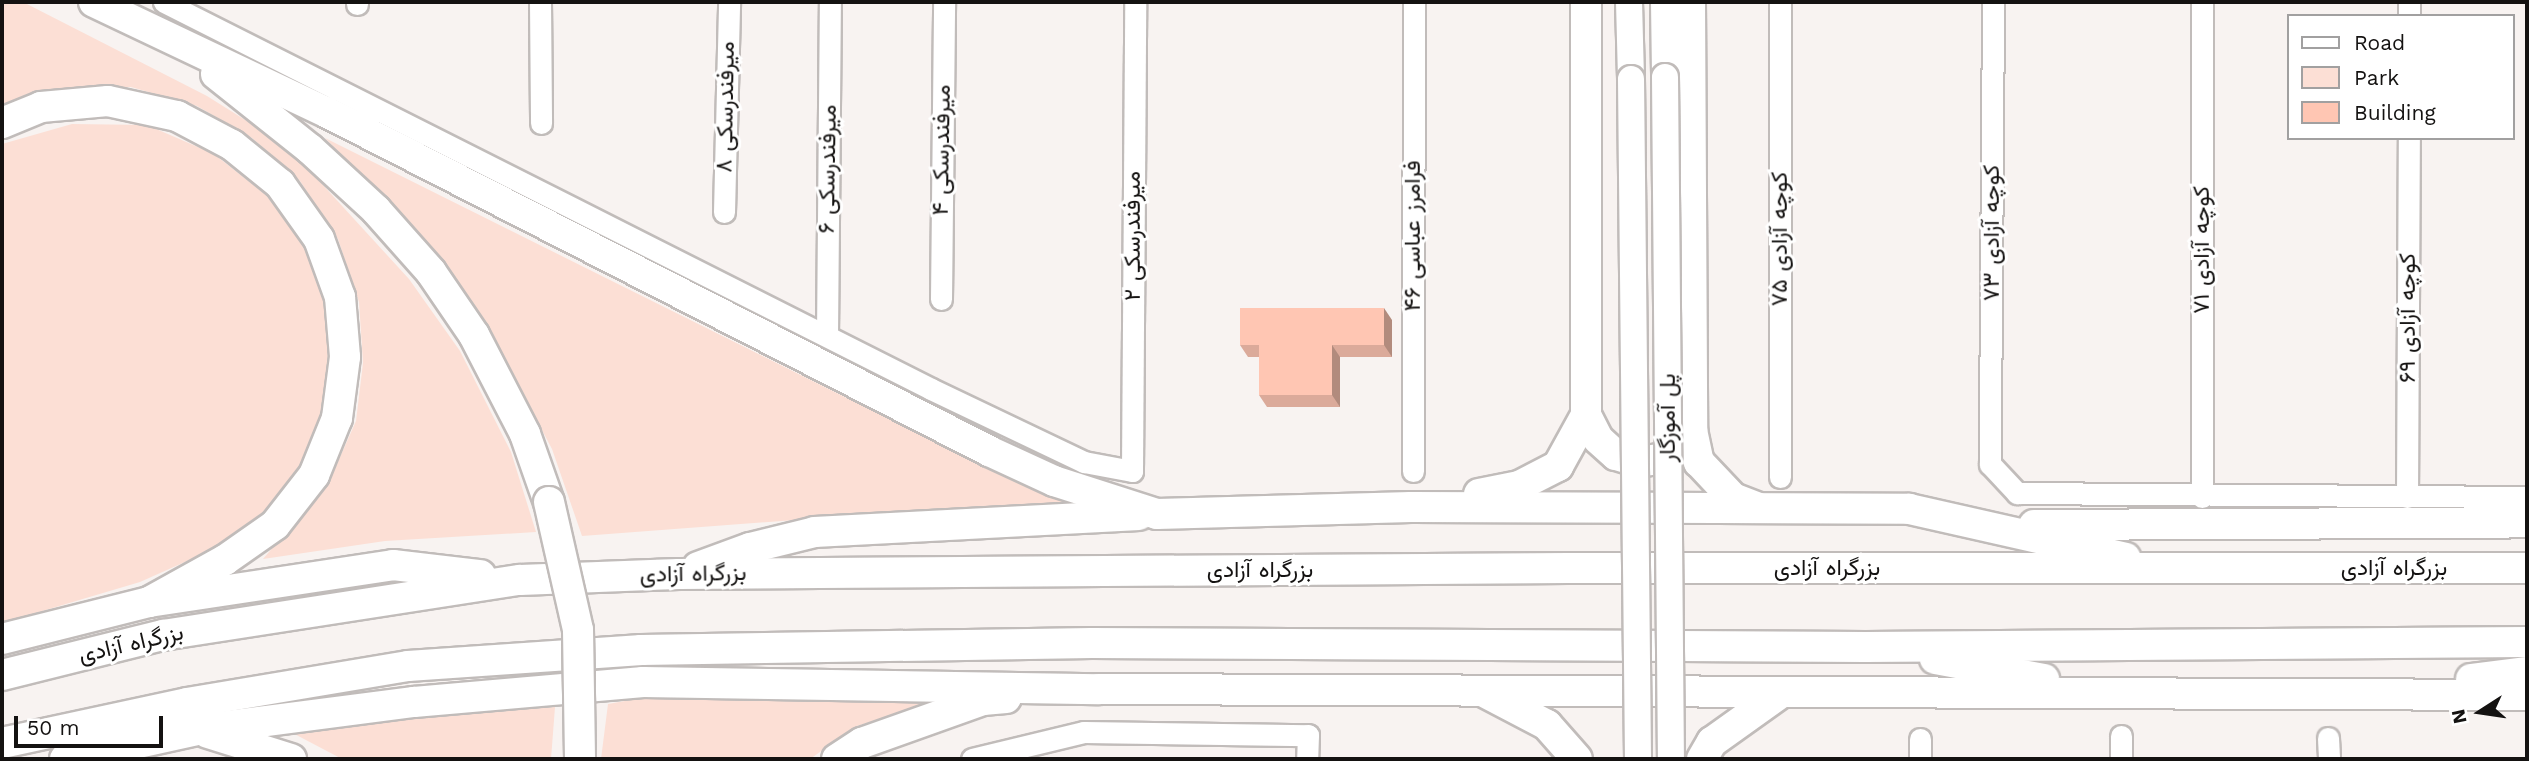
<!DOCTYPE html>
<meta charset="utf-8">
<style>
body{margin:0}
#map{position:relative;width:2529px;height:761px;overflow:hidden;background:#f8f3f1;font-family:"Work Sans",Vazirmatn,sans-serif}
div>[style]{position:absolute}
.green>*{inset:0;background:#fcdfd5}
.roads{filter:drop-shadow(2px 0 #c1bcba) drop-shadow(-2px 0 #c1bcba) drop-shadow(0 2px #c1bcba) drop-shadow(0 -2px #c1bcba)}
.minor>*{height:21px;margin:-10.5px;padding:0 10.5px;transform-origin:10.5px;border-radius:10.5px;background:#fff}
.major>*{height:26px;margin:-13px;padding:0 13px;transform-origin:13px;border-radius:13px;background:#fff}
.highway>*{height:30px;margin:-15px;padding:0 15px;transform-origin:15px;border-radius:15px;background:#fff}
.bridges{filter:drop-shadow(2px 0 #c1bcba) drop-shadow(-2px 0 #c1bcba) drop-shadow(0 2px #c1bcba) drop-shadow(0 -2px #c1bcba)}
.major-bridge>*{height:26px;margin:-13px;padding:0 13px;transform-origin:13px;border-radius:13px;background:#fff}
.highway-bridge>*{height:30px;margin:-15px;padding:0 15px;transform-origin:15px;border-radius:15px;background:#fff}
.wall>*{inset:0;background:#dbaa9a}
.shaded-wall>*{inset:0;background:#b28b7d}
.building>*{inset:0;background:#ffc6b3}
span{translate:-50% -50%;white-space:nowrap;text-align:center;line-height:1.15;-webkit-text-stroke:6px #fff;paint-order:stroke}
.street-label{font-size:23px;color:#141211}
.frame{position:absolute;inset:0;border:4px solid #141211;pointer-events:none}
.legend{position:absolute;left:2287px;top:14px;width:228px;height:126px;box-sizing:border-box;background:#fff;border:2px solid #a1a0a0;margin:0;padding:9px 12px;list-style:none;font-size:21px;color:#141211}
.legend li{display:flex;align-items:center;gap:14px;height:35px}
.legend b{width:35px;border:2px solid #a1a0a0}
.north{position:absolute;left:2445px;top:677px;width:70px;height:70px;-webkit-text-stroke:5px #fff;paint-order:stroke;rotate:258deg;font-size:19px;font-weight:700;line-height:28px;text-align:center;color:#141211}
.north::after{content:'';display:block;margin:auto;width:24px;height:32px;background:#141211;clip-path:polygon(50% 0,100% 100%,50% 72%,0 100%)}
.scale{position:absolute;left:14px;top:716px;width:149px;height:32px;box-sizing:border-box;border:4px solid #141211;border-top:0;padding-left:9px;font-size:21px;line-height:24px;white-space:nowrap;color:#141211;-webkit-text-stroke:5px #fff;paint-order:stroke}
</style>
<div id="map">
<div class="green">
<div style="clip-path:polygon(2px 2px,23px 2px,207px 96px,258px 128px,311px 172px,409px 279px,460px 351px,511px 452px,536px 532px,385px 541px,263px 559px,329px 482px,356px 421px,363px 363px,359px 302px,338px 239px,300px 181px,252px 138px,197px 106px,131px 87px,56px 89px,2px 107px)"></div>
<div style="clip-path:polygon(72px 124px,147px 125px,214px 154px,266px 195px,301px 240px,325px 297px,329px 350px,323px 412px,303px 460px,274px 504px,214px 549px,140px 582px,2px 623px,2px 144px)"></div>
<div style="clip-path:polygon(325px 138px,981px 465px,1086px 509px,848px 516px,582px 536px,552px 449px,491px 334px,432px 250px)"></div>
<div style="clip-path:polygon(957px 695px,857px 726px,810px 759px,601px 759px,608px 704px,642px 698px)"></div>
<div style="clip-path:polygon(555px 707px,551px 759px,342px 759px,285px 729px)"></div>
</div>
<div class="roads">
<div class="minor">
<div style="left:164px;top:2px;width:859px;rotate:26.77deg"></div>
<div style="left:931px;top:389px;width:170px;rotate:25.5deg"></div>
<div style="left:1084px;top:462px;width:49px;rotate:10.6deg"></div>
<div style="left:1132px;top:471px;width:469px;rotate:-89.6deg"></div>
<div style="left:540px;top:2px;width:121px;rotate:89.5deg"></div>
<div style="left:1993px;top:2px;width:462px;rotate:90.4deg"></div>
<div style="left:1990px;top:464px;width:40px;rotate:47deg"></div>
<div style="left:2017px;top:493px;width:510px;rotate:0.45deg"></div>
<div style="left:2202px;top:2px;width:495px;rotate:90deg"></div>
<div style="left:357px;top:4px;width:2px;rotate:-90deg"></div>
<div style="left:2409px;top:16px;width:14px;rotate:-90deg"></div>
<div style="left:724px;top:212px;width:210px;rotate:-88.6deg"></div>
<div style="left:941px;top:299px;width:297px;rotate:-89.4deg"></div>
<div style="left:827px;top:336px;width:334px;rotate:-89.5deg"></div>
<div style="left:1413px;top:471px;width:469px;rotate:-89.9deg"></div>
<div style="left:1780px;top:477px;width:475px;rotate:-90deg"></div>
<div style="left:2407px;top:497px;width:359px;rotate:-89.7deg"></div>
<div style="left:2328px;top:738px;width:21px;rotate:87deg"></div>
<div style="left:972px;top:759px;width:115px;rotate:-13.6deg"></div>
<div style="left:1084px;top:732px;width:224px;rotate:0.8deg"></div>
<div style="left:1308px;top:735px;width:24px;rotate:92deg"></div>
<div style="left:1920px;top:759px;width:20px;rotate:-90deg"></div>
<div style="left:2121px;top:759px;width:23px;rotate:-90deg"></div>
</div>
<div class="major">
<div style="left:1629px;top:2px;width:77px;rotate:88.5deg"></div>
<div style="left:1664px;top:2px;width:75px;rotate:89.2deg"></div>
</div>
<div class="highway">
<div style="left:94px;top:2px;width:257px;rotate:25.4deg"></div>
<div style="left:326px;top:112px;width:745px;rotate:27.08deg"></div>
<div style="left:989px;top:451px;width:72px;rotate:24.8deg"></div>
<div style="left:1054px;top:481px;width:108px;rotate:17.8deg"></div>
<div style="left:1157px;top:514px;width:254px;rotate:-1.6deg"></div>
<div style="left:1411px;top:507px;width:498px;rotate:0.2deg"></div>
<div style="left:1909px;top:509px;width:222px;rotate:12.7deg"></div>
<div style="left:1586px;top:2px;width:413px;rotate:90deg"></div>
<div style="left:1586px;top:415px;width:27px;rotate:63deg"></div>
<div style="left:1598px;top:439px;width:24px;rotate:42deg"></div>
<div style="left:1616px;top:455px;width:24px;rotate:17deg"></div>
<div style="left:1639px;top:462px;width:24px;rotate:-9deg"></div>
<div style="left:1663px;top:458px;width:24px;rotate:-35deg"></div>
<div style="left:1683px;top:444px;width:17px;rotate:-57deg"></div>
<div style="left:1690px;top:2px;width:428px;rotate:89.7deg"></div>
<div style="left:1692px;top:430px;width:33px;rotate:78deg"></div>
<div style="left:1699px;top:462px;width:50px;rotate:46.6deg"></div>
<div style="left:1733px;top:498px;width:25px;rotate:21deg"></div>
<div style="left:216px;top:74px;width:120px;rotate:38.6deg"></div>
<div style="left:310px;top:149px;width:90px;rotate:42.7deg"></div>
<div style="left:376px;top:210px;width:83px;rotate:48.4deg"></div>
<div style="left:431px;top:272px;width:76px;rotate:55.7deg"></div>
<div style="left:474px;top:335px;width:111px;rotate:62.7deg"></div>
<div style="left:525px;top:434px;width:72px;rotate:70.6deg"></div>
<div style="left:2px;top:123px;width:42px;rotate:-22.3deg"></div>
<div style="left:41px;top:107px;width:67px;rotate:-5.1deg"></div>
<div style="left:108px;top:101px;width:71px;rotate:12.3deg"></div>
<div style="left:177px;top:116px;width:62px;rotate:27.8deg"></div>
<div style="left:232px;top:145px;width:62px;rotate:39.1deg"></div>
<div style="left:280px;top:184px;width:67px;rotate:54.7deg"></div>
<div style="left:319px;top:239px;width:62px;rotate:70.1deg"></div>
<div style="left:340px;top:297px;width:60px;rotate:85.2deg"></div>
<div style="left:345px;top:357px;width:62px;rotate:97.5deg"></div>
<div style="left:337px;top:418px;width:61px;rotate:112deg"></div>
<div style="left:314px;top:475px;width:63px;rotate:128deg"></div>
<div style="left:275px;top:525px;width:61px;rotate:145deg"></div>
<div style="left:225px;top:560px;width:87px;rotate:151.1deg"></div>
<div style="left:1479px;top:494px;width:41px;rotate:-11.3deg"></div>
<div style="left:1519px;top:486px;width:44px;rotate:-27.1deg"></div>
<div style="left:1558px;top:466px;width:58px;rotate:-61.2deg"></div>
<div style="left:2034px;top:525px;width:493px;rotate:-0.3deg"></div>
<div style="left:698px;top:567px;width:55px;rotate:-20.1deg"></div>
<div style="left:750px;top:548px;width:67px;rotate:-13.8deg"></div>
<div style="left:815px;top:532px;width:324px;rotate:-3deg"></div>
<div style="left:2px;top:639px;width:152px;rotate:-14.1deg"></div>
<div style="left:149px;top:602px;width:247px;rotate:-8.6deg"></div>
<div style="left:393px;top:565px;width:88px;rotate:6.6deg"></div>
<div style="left:1935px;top:659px;width:111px;rotate:10.4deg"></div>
<div style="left:2px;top:675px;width:166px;rotate:-14deg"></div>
<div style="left:163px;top:635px;width:361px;rotate:-8.8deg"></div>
<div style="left:520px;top:580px;width:159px;rotate:-2.2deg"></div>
<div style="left:679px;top:574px;width:889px;rotate:-0.39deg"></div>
<div style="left:1568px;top:568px;width:959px"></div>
<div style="left:2471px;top:679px;width:56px;rotate:-7.1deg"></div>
<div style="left:1486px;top:693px;width:69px;rotate:27.7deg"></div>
<div style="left:1547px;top:725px;width:45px;rotate:48.6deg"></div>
<div style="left:208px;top:733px;width:87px;rotate:17.4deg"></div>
<div style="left:2px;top:743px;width:189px;rotate:-12.2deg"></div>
<div style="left:187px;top:703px;width:224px;rotate:-9.5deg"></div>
<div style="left:408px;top:666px;width:234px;rotate:-3.9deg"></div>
<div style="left:641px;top:650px;width:451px;rotate:-0.9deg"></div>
<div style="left:1092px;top:643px;width:774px;rotate:0.3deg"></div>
<div style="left:1866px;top:647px;width:661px;rotate:-0.43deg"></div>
<div style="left:65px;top:759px;width:135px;rotate:-12.4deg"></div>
<div style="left:197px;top:730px;width:219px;rotate:-7.4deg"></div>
<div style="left:414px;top:702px;width:230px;rotate:-5deg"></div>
<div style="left:643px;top:682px;width:456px;rotate:0.9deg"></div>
<div style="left:1099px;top:689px;width:1428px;rotate:0.24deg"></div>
<div style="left:837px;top:759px;width:30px;rotate:-33deg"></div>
<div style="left:862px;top:743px;width:128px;rotate:-19.6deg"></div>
<div style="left:983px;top:700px;width:23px;rotate:-5deg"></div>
<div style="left:1702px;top:759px;width:20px;rotate:-60deg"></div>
<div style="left:1712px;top:742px;width:86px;rotate:-35.5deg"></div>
</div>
</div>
<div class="bridges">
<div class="major-bridge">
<div style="left:1665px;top:77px;width:682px;rotate:89.5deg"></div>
<div style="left:1631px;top:79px;width:680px;rotate:89.41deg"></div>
</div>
<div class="highway-bridge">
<div style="left:549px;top:502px;width:131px;rotate:77.2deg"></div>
<div style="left:578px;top:630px;width:129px;rotate:89.1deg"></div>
</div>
</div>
<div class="wall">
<div style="clip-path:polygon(1392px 320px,1392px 357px,1340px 357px,1340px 407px,1267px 407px,1259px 395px,1259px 357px,1248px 357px,1240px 345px)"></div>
</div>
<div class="shaded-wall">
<div style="clip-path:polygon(1384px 308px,1392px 320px,1392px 357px,1384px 345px)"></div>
<div style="clip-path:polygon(1332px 345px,1340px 357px,1340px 407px,1332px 395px)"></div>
</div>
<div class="building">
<div style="clip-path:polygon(1240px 308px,1384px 308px,1384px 345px,1332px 345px,1332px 395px,1259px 395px,1259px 345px,1240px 345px)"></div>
</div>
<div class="street-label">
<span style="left:726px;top:107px;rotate:-89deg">میرفندرسکی ۸</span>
<span style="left:942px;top:150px;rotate:-89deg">میرفندرسکی ۴</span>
<span style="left:828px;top:169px;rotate:-89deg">میرفندرسکی ۶</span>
<span style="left:1992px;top:233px;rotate:-90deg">کوچه آزادی ۷۳</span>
<span style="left:1133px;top:236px;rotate:-90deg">میرفندرسکی ۲</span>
<span style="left:1413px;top:236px;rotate:-90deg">فرامرز عباسی ۴۶</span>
<span style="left:1780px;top:239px;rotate:-90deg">کوچه آزادی ۷۵</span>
<span style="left:2202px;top:250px;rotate:-90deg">کوچه آزادی ۷۱</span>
<span style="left:2408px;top:318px;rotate:-90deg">کوچه آزادی ۶۹</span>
<span style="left:1668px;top:418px;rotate:-90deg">پل آموزگار</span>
<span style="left:1827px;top:568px">بزرگراه آزادی</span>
<span style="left:2394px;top:568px">بزرگراه آزادی</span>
<span style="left:1260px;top:570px">بزرگراه آزادی</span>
<span style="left:693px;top:574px;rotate:-1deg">بزرگراه آزادی</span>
<span style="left:131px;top:644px;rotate:-13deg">بزرگراه آزادی</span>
</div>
<div class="frame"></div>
<ul class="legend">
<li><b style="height:9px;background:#fff"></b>Road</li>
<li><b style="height:19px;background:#fcdfd5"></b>Park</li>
<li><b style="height:19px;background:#ffc6b3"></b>Building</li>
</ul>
<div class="north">N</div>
<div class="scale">50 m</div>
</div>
